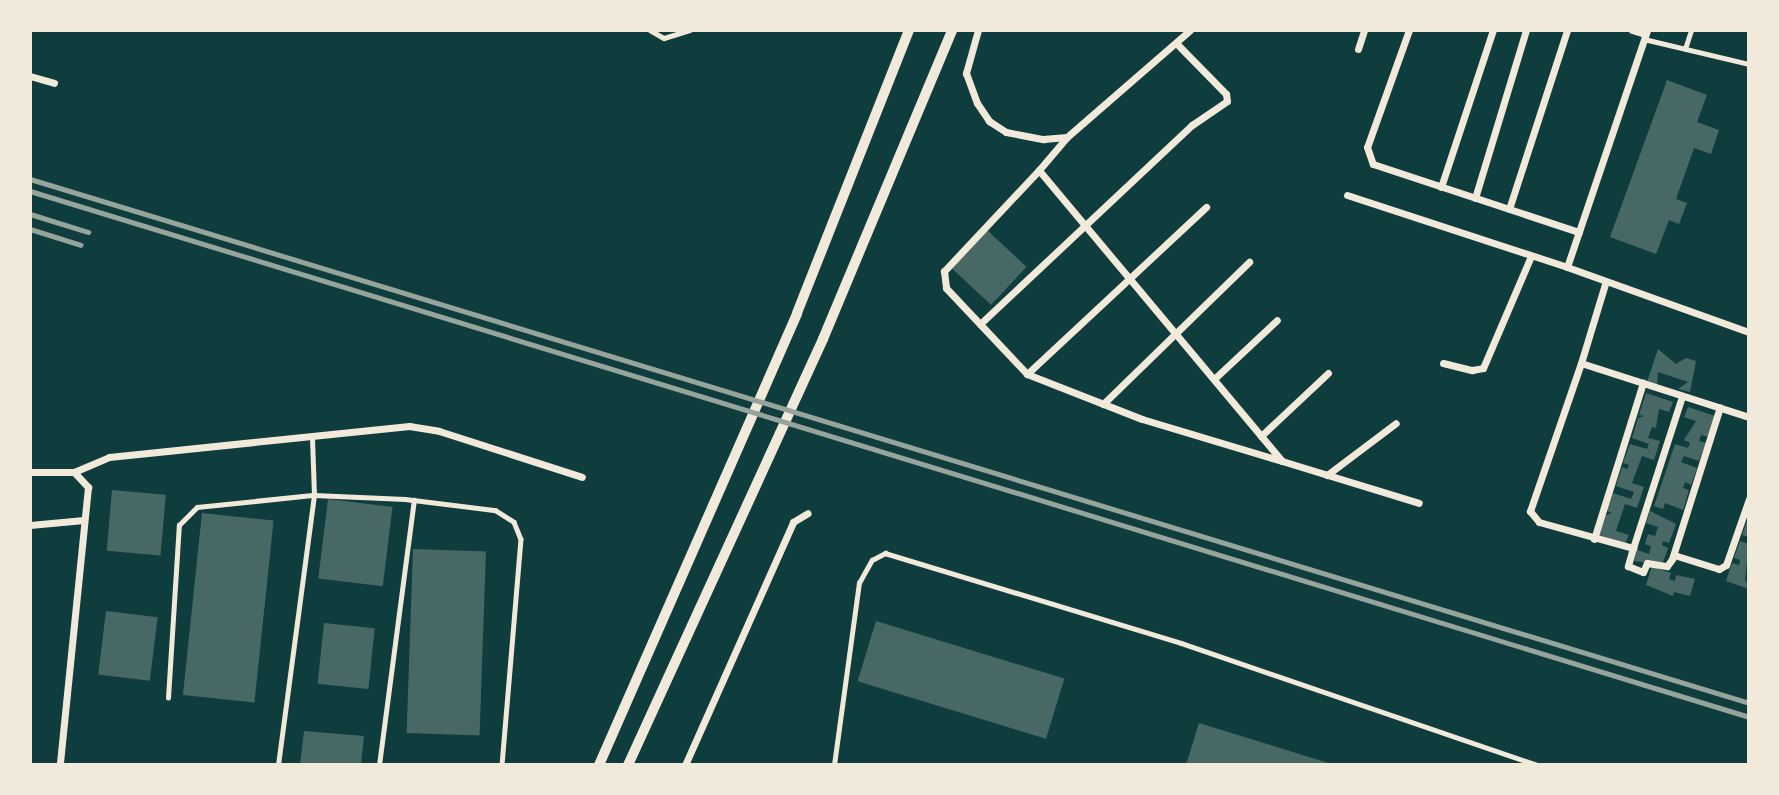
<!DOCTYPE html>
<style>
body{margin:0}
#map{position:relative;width:1779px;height:795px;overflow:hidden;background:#0f3d3e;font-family:Arial,sans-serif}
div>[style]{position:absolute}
.building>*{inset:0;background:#486865;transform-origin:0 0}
.service>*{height:4.5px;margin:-2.25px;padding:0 2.25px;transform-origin:2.25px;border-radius:2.25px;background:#f1e9da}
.minor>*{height:7px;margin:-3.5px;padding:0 3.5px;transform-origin:3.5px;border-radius:3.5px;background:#f1e9da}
.tertiary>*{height:10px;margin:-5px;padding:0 5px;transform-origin:5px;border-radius:5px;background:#f1e9da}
.rail>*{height:5px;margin:-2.5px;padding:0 2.5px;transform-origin:2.5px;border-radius:2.5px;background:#97a49c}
span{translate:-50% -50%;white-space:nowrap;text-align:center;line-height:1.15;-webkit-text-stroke:7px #f1e9da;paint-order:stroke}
.frame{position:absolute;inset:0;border:32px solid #f1e9da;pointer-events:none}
</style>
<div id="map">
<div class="building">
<div style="clip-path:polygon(1667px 80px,1707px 95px,1697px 122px,1719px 130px,1711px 154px,1694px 148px,1676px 199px,1687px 203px,1679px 224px,1669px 220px,1656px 254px,1610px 237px)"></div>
<div style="left:987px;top:230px;width:54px;height:52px;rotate:43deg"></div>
<div style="clip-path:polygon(1658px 349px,1676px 364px,1686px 358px,1696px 361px,1690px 392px,1678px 389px,1688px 382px,1658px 372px,1657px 385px,1647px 382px)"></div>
<div style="clip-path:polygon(1646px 393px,1673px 402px,1669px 412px,1659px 409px,1656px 428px,1652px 427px,1648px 438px,1660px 441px,1654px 460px,1642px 456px,1632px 483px,1644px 487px,1637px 508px,1625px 504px,1616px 531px,1629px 535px,1625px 544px,1599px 535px,1606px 515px,1612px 513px,1607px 511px,1613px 493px,1631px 499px,1634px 492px,1616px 486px,1622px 467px,1627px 469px,1629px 465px,1623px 463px,1630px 444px,1647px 449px,1649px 444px,1632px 438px,1638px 418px,1644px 416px,1639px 415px)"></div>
<div style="clip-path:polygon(1688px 407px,1715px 416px,1708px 437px,1701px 435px,1699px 441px,1706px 443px,1699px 461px,1684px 456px,1681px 462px,1697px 468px,1691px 485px,1685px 482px,1683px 488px,1689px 490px,1683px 510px,1665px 503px,1663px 509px,1654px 506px,1675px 444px,1688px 448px,1690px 443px,1684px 440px,1696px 421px,1684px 417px)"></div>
<div style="left:112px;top:490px;width:54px;height:61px;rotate:5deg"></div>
<div style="left:328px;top:499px;width:65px;height:80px;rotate:7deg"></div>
<div style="clip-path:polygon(1650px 511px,1676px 524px,1669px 543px,1663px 541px,1662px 545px,1668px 548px,1662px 565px,1634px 561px,1637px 550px,1649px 554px,1651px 546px,1645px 544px,1648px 534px,1655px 536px,1658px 527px,1646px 523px)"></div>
<div style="left:202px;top:513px;width:72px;height:183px;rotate:6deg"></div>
<div style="clip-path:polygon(1749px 515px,1749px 537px,1742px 535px)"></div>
<div style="clip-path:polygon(1740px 541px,1749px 544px,1745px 579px,1749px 589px,1726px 581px,1732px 563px,1739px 565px,1740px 560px,1734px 558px)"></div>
<div style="left:413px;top:549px;width:73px;height:184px;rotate:2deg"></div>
<div style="clip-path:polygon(1652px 566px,1671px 573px,1669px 579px,1675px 581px,1676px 575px,1695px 579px,1690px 596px,1674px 592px,1673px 596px,1646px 585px)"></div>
<div style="left:106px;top:611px;width:52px;height:64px;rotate:7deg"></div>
<div style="left:876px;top:621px;width:197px;height:63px;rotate:17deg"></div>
<div style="left:324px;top:623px;width:51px;height:61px;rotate:6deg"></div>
<div style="clip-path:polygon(1199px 723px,1335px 765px,1186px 765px)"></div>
<div style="clip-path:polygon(304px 731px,364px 736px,361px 765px,300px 765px)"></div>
</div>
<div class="service">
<div style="left:650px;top:30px;width:16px;rotate:30deg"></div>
<div style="left:664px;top:38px;width:27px;rotate:-17deg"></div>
<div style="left:1644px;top:39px;width:108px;rotate:13.4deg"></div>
<div style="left:1685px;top:49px;width:20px;rotate:-72deg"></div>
<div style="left:168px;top:698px;width:173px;rotate:-86.4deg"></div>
<div style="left:179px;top:525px;width:25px;rotate:-45deg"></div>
<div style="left:197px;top:507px;width:118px;rotate:-5.9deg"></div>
<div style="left:314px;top:495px;width:91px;rotate:2.5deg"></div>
<div style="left:405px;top:499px;width:91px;rotate:7deg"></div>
<div style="left:495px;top:510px;width:22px;rotate:32deg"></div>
<div style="left:514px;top:522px;width:18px;rotate:68deg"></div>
<div style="left:521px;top:539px;width:227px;rotate:94.8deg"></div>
<div style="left:278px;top:765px;width:272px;rotate:-82.4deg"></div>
<div style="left:314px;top:495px;width:58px;rotate:-92deg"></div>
<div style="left:379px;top:765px;width:267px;rotate:-82.5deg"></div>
<div style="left:834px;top:765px;width:184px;rotate:-82.2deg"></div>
<div style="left:859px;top:583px;width:26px;rotate:-61deg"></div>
<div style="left:872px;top:560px;width:15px;rotate:-28deg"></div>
<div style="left:885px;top:553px;width:309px;rotate:16.9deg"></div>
<div style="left:1181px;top:643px;width:376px;rotate:18.9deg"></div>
</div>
<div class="minor">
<div style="left:978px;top:30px;width:45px;rotate:105.6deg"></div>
<div style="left:966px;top:73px;width:32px;rotate:70deg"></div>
<div style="left:977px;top:103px;width:22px;rotate:56deg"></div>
<div style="left:989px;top:121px;width:20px;rotate:33deg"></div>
<div style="left:1006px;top:132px;width:38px;rotate:11deg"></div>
<div style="left:1043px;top:139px;width:24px;rotate:-5deg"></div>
<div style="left:1067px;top:137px;width:163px;rotate:-41deg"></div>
<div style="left:1409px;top:30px;width:124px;rotate:109.7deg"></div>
<div style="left:1367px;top:147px;width:18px;rotate:71deg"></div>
<div style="left:1373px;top:164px;width:217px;rotate:18.3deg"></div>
<div style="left:1632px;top:30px;width:14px;rotate:17deg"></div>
<div style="left:1358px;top:49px;width:20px;rotate:-72deg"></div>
<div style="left:30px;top:76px;width:25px;rotate:16deg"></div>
<div style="left:1039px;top:170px;width:139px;rotate:133.2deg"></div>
<div style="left:944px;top:271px;width:17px;rotate:83deg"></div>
<div style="left:946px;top:288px;width:118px;rotate:46.7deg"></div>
<div style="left:1027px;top:374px;width:123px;rotate:21.4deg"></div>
<div style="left:1142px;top:419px;width:146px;rotate:16.7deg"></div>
<div style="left:1282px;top:461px;width:379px;rotate:-129.9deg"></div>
<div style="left:1039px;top:170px;width:43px;rotate:-49.7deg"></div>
<div style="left:1441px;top:187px;width:165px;rotate:-71.7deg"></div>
<div style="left:1347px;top:195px;width:231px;rotate:18.1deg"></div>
<div style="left:1567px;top:267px;width:250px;rotate:-71.3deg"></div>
<div style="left:1475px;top:198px;width:176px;rotate:-73.1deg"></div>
<div style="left:1509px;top:209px;width:188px;rotate:-72deg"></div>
<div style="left:1567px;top:267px;width:193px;rotate:19.7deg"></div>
<div style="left:1605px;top:284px;width:83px;rotate:106.9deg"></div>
<div style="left:1581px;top:363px;width:176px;rotate:17.8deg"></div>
<div style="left:980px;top:324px;width:291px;rotate:-43.2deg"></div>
<div style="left:1192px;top:125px;width:42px;rotate:-34.4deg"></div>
<div style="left:1227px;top:101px;width:7px;rotate:-98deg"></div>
<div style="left:1226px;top:94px;width:71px;rotate:-134.4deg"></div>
<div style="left:1443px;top:363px;width:30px;rotate:14deg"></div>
<div style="left:1472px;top:370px;width:11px;rotate:-10deg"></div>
<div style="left:1483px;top:368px;width:122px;rotate:-66.8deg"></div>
<div style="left:1581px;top:363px;width:157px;rotate:109deg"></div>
<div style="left:1530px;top:511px;width:14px;rotate:51deg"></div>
<div style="left:1539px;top:522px;width:98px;rotate:15.5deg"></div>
<div style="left:1633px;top:548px;width:160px;rotate:-72.1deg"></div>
<div style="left:1027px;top:374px;width:245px;rotate:-43deg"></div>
<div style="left:1214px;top:379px;width:86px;rotate:-43.1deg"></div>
<div style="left:1103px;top:404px;width:204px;rotate:-44.2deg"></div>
<div style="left:1261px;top:436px;width:92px;rotate:-43.2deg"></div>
<div style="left:1282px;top:461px;width:143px;rotate:17deg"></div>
<div style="left:30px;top:472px;width:44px"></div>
<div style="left:74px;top:472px;width:21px;rotate:47deg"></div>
<div style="left:88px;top:487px;width:279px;rotate:95.8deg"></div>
<div style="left:74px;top:472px;width:38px;rotate:-23deg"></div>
<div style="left:109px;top:457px;width:302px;rotate:-5.9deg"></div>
<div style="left:409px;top:426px;width:30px;rotate:9deg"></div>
<div style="left:439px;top:431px;width:150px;rotate:17.8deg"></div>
<div style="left:1327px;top:475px;width:86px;rotate:-37deg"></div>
<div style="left:30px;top:525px;width:54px;rotate:-5.3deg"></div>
<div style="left:1594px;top:539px;width:164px;rotate:-72.6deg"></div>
<div style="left:1633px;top:548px;width:19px;rotate:106deg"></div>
<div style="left:1628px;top:566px;width:16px;rotate:22deg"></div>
<div style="left:1643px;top:572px;width:10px;rotate:-66deg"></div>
<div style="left:1647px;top:563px;width:20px;rotate:9deg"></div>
<div style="left:1667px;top:566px;width:9px;rotate:-54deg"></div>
<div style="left:1672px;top:559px;width:159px;rotate:-72.5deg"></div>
<div style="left:1674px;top:555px;width:47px;rotate:17.3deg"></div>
<div style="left:1719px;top:569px;width:8px;rotate:-30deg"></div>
<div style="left:1726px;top:565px;width:70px;rotate:-70.8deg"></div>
<div style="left:685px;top:765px;width:266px;rotate:-66deg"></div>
<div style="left:793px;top:522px;width:17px;rotate:-31deg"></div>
</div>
<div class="tertiary">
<div style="left:599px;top:765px;width:493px;rotate:-66.3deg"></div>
<div style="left:797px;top:313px;width:304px;rotate:-68.4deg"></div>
<div style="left:628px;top:765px;width:469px;rotate:-65.4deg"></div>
<div style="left:823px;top:339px;width:335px;rotate:-67.3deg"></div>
</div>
<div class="rail">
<div style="left:30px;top:179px;width:1797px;rotate:16.95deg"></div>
<div style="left:30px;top:191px;width:1798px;rotate:17.01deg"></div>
<div style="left:30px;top:214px;width:61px;rotate:17.2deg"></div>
<div style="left:30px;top:229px;width:53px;rotate:17.4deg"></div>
</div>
<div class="frame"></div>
</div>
